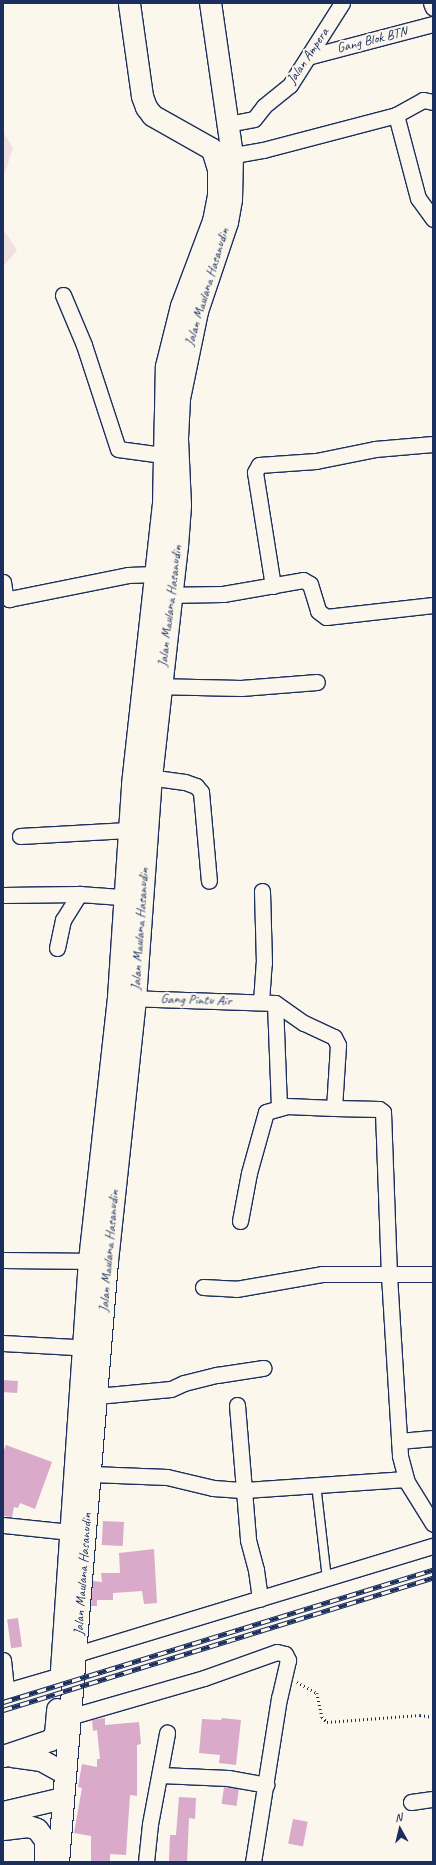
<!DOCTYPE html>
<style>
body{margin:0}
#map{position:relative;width:436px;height:1865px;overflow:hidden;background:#fbf7ec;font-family:Caveat,sans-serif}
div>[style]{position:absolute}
.built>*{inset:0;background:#f1e0e2}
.building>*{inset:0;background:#d9aaca;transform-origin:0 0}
.path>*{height:2.5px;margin-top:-1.25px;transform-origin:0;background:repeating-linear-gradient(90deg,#1b2f5e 0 1px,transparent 0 4px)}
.roads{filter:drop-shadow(1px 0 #1b2f5e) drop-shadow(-1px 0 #1b2f5e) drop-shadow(0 1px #1b2f5e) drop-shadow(0 -1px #1b2f5e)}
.lane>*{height:8px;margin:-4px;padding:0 4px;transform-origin:4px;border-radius:4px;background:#fbf7ec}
.street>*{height:15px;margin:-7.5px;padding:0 7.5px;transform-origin:7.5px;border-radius:7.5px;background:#fbf7ec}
.secondary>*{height:21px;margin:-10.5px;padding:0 10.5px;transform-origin:10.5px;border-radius:10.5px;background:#fbf7ec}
.rail>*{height:4.5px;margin-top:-2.25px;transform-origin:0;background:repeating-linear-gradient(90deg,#fbf7ec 0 9px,#1b2f5e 0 18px);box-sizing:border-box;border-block:1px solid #1b2f5e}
span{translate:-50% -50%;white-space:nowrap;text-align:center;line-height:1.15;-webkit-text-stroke:4px #fbf7ec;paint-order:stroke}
.street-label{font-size:14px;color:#1b2f5e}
.frame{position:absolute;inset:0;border:4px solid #1b2f5e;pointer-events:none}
.north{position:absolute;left:380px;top:1809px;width:40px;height:40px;-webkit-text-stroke:3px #fbf7ec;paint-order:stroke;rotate:352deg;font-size:11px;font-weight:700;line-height:16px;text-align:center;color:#1b2f5e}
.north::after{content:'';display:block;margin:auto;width:14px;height:18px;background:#1b2f5e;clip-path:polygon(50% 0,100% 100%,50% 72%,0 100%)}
</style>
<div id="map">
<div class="built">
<div style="clip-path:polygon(3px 132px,13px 148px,3px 178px)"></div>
<div style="clip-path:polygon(3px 229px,17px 250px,3px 267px)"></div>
</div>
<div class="building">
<div style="left:3px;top:1380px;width:15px;height:12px;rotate:4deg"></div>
<div style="clip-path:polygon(6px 1445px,52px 1462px,35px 1509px,20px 1503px,18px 1508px,14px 1507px,12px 1517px,3px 1516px,3px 1453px)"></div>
<div style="left:103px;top:1521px;width:21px;height:24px;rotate:3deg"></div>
<div style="clip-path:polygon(154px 1549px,157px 1603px,144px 1604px,142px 1591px,113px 1593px,113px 1600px,97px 1600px,97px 1606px,91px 1606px,93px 1581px,102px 1582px,101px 1573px,120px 1573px,119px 1553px)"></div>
<div style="left:18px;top:1618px;width:29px;height:11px;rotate:82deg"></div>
<div style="clip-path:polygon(105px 1718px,105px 1725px,139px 1722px,141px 1744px,137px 1745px,137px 1796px,130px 1795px,126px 1855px,110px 1854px,110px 1862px,91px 1862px,91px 1836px,74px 1833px,82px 1788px,78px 1787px,82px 1764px,97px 1767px,97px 1759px,100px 1759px,97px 1730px,93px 1731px,92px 1720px)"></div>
<div style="clip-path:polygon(222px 1718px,241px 1720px,236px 1765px,219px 1763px,220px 1755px,199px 1753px,202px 1719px,221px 1720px)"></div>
<div style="left:224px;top:1787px;width:15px;height:17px;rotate:8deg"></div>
<div style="clip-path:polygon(179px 1797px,196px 1798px,195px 1819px,189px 1818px,187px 1862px,169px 1862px,170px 1835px,176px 1835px)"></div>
<div style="left:293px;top:1819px;width:15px;height:25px;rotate:11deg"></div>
</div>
<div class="path">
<div style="left:297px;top:1682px;width:23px;rotate:29deg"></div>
<div style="left:317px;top:1693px;width:25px;rotate:78deg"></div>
<div style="left:322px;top:1717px;width:7px;rotate:45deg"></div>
<div style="left:327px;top:1722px;width:93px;rotate:-4.3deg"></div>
<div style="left:420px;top:1715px;width:13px;rotate:9deg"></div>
</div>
<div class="roads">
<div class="lane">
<div style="left:316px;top:1484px;width:96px;rotate:83.4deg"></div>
</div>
<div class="street">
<div style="left:431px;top:3px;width:5px;rotate:68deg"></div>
<div style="left:311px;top:56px;width:126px;rotate:-14.7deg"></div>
<div style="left:396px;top:115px;width:86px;rotate:75.2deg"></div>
<div style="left:418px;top:198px;width:26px;rotate:54deg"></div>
<div style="left:228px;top:124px;width:26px;rotate:-11deg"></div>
<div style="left:254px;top:119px;width:16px;rotate:-52deg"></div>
<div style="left:264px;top:106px;width:33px;rotate:-39deg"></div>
<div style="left:290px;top:85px;width:97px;rotate:-57.6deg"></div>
<div style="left:223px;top:157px;width:41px;rotate:-9.9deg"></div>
<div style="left:263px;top:150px;width:138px;rotate:-14.7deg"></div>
<div style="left:396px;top:115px;width:31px;rotate:-29deg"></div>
<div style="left:423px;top:100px;width:10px;rotate:11deg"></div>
<div style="left:63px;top:295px;width:54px;rotate:67.2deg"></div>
<div style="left:84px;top:345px;width:109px;rotate:71.9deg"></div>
<div style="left:118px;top:449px;width:45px;rotate:7.6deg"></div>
<div style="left:3px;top:582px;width:13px;rotate:81deg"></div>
<div style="left:5px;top:595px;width:6px;rotate:45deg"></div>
<div style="left:9px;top:599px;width:121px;rotate:-11.4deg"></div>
<div style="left:128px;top:575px;width:27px;rotate:-2deg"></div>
<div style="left:273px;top:586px;width:115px;rotate:-99deg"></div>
<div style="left:255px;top:472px;width:8px;rotate:-60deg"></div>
<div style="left:259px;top:465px;width:57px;rotate:-4deg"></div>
<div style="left:316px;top:461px;width:60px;rotate:-11.5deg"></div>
<div style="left:375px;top:449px;width:58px;rotate:-4.9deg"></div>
<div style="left:161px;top:595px;width:62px;rotate:-0.9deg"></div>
<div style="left:223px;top:594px;width:81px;rotate:-9.9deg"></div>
<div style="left:303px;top:580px;width:8px;rotate:30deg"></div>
<div style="left:310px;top:584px;width:28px;rotate:73deg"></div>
<div style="left:318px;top:611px;width:10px;rotate:37deg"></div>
<div style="left:326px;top:617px;width:108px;rotate:-6.4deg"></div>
<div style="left:152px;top:686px;width:89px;rotate:1.3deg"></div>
<div style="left:241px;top:688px;width:76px;rotate:-4.5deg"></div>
<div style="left:141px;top:776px;width:44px;rotate:7.8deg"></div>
<div style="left:185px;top:782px;width:12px;rotate:20deg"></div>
<div style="left:196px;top:786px;width:8px;rotate:50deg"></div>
<div style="left:201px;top:792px;width:89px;rotate:84.9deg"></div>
<div style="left:20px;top:836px;width:108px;rotate:-3.2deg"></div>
<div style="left:3px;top:895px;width:76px;rotate:-0.8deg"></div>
<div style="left:57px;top:948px;width:29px;rotate:-78deg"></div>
<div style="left:63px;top:920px;width:31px;rotate:-58deg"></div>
<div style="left:79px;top:894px;width:56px;rotate:4.1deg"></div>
<div style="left:126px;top:998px;width:149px;rotate:1.9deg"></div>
<div style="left:261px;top:1002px;width:39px;rotate:-86deg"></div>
<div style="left:264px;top:963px;width:72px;rotate:-91.6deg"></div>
<div style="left:275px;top:1003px;width:35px;rotate:35deg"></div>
<div style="left:304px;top:1023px;width:33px;rotate:25deg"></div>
<div style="left:334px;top:1037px;width:9px;rotate:63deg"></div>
<div style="left:338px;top:1045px;width:63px;rotate:93.6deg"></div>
<div style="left:334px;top:1108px;width:45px;rotate:1.3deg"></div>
<div style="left:379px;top:1109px;width:5px;rotate:37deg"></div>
<div style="left:383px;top:1112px;width:163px;rotate:87.9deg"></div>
<div style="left:389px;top:1275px;width:181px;rotate:86.5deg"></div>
<div style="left:400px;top:1456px;width:27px;rotate:75deg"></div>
<div style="left:407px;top:1482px;width:49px;rotate:58.2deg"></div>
<div style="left:275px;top:1003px;width:105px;rotate:87.8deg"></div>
<div style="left:240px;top:1221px;width:49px;rotate:-79.4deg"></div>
<div style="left:249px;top:1173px;width:63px;rotate:-74.4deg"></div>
<div style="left:266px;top:1112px;width:22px;rotate:-16deg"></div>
<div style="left:287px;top:1106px;width:47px;rotate:2.4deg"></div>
<div style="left:3px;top:1260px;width:95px;rotate:0.6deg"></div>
<div style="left:203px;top:1287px;width:33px;rotate:3deg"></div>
<div style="left:236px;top:1289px;width:87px;rotate:-9.9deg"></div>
<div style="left:322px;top:1274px;width:111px"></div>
<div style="left:3px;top:1343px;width:89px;rotate:3.2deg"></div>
<div style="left:97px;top:1396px;width:74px;rotate:-5.4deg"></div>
<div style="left:171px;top:1389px;width:14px;rotate:-25deg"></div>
<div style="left:184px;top:1383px;width:34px;rotate:-14deg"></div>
<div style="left:217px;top:1375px;width:47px;rotate:-8.7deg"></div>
<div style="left:237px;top:1405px;width:135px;rotate:85.3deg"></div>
<div style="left:248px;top:1540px;width:31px;rotate:75deg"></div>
<div style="left:256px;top:1570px;width:29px;rotate:82deg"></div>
<div style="left:399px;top:1441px;width:34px;rotate:-5deg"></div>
<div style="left:91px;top:1474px;width:76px;rotate:2.3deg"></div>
<div style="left:167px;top:1477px;width:47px;rotate:13.4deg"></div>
<div style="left:213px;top:1488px;width:32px;rotate:4deg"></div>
<div style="left:245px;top:1490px;width:161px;rotate:-3.9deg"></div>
<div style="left:3px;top:1525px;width:77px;rotate:5.9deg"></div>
<div style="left:67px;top:1657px;width:382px;rotate:-16.9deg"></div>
<div style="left:3px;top:1660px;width:31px;rotate:84deg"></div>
<div style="left:3px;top:1692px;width:60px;rotate:-16.3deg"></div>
<div style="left:69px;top:1717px;width:141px;rotate:-16.1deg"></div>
<div style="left:204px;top:1678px;width:77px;rotate:-19.6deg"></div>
<div style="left:277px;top:1652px;width:8px;rotate:14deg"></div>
<div style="left:285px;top:1654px;width:7px;rotate:63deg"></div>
<div style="left:288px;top:1660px;width:39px;rotate:103deg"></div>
<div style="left:279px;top:1698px;width:166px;rotate:99deg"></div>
<div style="left:160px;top:1775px;width:68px;rotate:2.5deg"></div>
<div style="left:228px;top:1778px;width:39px;rotate:10deg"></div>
<div style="left:411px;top:1802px;width:22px;rotate:-8deg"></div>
<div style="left:146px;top:1862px;width:38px;rotate:-84deg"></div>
<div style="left:150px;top:1824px;width:93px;rotate:-79.4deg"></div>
</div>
<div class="secondary">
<div style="left:61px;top:1670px;width:411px;rotate:-86.1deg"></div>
<div style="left:89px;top:1260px;width:265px;rotate:-83.7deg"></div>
<div style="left:118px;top:997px;width:213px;rotate:-86.2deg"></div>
<div style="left:132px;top:784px;width:281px;rotate:-83.7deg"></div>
<div style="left:163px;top:505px;width:139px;rotate:-88.8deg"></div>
<div style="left:166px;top:366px;width:62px;rotate:-76deg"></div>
<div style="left:181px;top:306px;width:91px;rotate:-69.4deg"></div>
<div style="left:213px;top:221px;width:26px;rotate:-79deg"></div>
<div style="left:218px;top:195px;width:26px;rotate:-90deg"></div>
<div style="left:218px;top:169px;width:21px;rotate:-107deg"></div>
<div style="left:212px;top:149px;width:69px;rotate:-150.5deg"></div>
<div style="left:152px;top:115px;width:10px;rotate:-127deg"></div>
<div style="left:146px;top:107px;width:12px;rotate:-110deg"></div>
<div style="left:142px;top:96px;width:94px;rotate:-98deg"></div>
<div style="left:3px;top:1756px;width:50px;rotate:-18.8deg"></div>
<div style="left:50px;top:1740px;width:8px;rotate:-50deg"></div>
<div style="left:55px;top:1734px;width:25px;rotate:-85deg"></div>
<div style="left:12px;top:1756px;width:29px;rotate:8deg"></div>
<div style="left:41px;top:1760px;width:26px;rotate:29deg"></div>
<div style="left:3px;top:1812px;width:61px;rotate:-13.3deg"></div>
<div style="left:3px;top:1829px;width:25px;rotate:-7deg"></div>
<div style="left:28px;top:1826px;width:9px;rotate:18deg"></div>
<div style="left:37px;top:1829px;width:14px;rotate:54deg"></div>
<div style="left:45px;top:1840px;width:22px;rotate:90deg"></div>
<div style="left:58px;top:1862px;width:603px;rotate:-85.34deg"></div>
<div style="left:107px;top:1261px;width:263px;rotate:-83.9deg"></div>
<div style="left:135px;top:999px;width:223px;rotate:-85.9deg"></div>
<div style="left:151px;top:777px;width:232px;rotate:-83.6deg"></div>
<div style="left:177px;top:546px;width:41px;rotate:-85.8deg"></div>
<div style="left:180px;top:505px;width:67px;rotate:-92.6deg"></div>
<div style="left:177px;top:438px;width:40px;rotate:-87.1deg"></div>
<div style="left:179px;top:398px;width:89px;rotate:-78.3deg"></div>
<div style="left:197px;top:311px;width:94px;rotate:-71.4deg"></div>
<div style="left:227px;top:222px;width:23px;rotate:-80deg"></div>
<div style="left:231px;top:199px;width:44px;rotate:-88.7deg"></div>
<div style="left:232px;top:155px;width:154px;rotate:-98.2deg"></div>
</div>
</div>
<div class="rail">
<div style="left:3px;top:1702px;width:450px;rotate:-17.1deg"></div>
<div style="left:3px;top:1710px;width:450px;rotate:-17.1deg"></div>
</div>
<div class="street-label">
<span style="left:372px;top:40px;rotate:-14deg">Gang Blok BTN</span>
<span style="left:308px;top:56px;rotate:-56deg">Jalan Ampera</span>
<span style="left:207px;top:287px;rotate:-73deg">Jalan Maulana Hasanudin</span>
<span style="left:170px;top:606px;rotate:-83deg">Jalan Maulana Hasanudin</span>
<span style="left:140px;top:929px;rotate:-86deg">Jalan Maulana Hasanudin</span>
<span style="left:196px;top:1000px;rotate:2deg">Gang Pintu Air</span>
<span style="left:109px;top:1251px;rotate:-85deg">Jalan Maulana Hasanudin</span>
<span style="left:83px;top:1574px;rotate:-86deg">Jalan Maulana Hasanudin</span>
</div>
<div class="frame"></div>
<div class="north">N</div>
</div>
